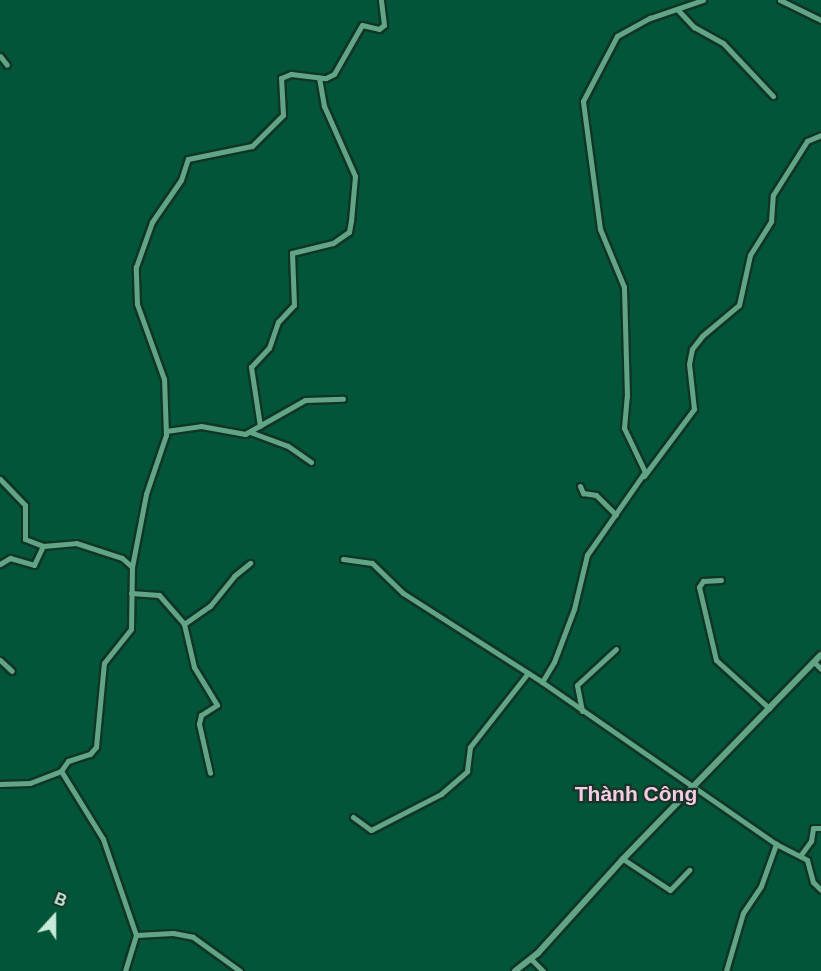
<!DOCTYPE html>
<meta charset="utf-8">
<style>
body{margin:0}
#map{position:relative;width:821px;height:971px;overflow:hidden;background:#03553a;font-family:Helvetica,sans-serif}
div>[style]{position:absolute}
.roads{filter:drop-shadow(2px 0 #103526) drop-shadow(-2px 0 #103526) drop-shadow(0 2px #103526) drop-shadow(0 -2px #103526)}
.minor>*{height:5px;margin:-2.5px;padding:0 2.5px;transform-origin:2.5px;border-radius:2.5px;background:#61a586}
.tertiary>*{height:6px;margin:-3px;padding:0 3px;transform-origin:3px;border-radius:3px;background:#61a586}
span{translate:-50% -50%;white-space:nowrap;text-align:center;line-height:1.15;-webkit-text-stroke:4.5px #173427;paint-order:stroke}
.district-label{font-size:21px;color:#f8cbe5;font-weight:700}
.north{position:absolute;left:24px;top:887px;width:60px;height:60px;-webkit-text-stroke:4px #173427;paint-order:stroke;rotate:21deg;font-size:16px;font-weight:700;line-height:24px;text-align:center;color:#c7e9d7}
.north::after{content:'';display:block;margin:auto;width:21px;height:27px;background:#c7e9d7;clip-path:polygon(50% 0,100% 100%,50% 72%,0 100%)}
</style>
<div id="map">
<div class="roads">
<div class="minor">
<div style="left:780px;top:0;width:46px;rotate:26deg"></div>
<div style="left:677px;top:9px;width:25px;rotate:47deg"></div>
<div style="left:694px;top:27px;width:33px;rotate:29deg"></div>
<div style="left:723px;top:43px;width:73px;rotate:46.7deg"></div>
<div style="left:0;top:56px;width:11px;rotate:52deg"></div>
<div style="left:260px;top:426px;width:60px;rotate:-98.7deg"></div>
<div style="left:251px;top:367px;width:26px;rotate:-47deg"></div>
<div style="left:269px;top:348px;width:28px;rotate:-71deg"></div>
<div style="left:278px;top:322px;width:23px;rotate:-47deg"></div>
<div style="left:294px;top:305px;width:52px;rotate:-92.2deg"></div>
<div style="left:292px;top:253px;width:42px;rotate:-13.7deg"></div>
<div style="left:333px;top:243px;width:19px;rotate:-35deg"></div>
<div style="left:349px;top:232px;width:11px;rotate:-80deg"></div>
<div style="left:351px;top:221px;width:45px;rotate:-84.9deg"></div>
<div style="left:355px;top:176px;width:77px;rotate:-113.9deg"></div>
<div style="left:324px;top:106px;width:29px;rotate:-100deg"></div>
<div style="left:166px;top:431px;width:35px;rotate:-8deg"></div>
<div style="left:201px;top:426px;width:45px;rotate:10.3deg"></div>
<div style="left:245px;top:434px;width:69px;rotate:-29.5deg"></div>
<div style="left:305px;top:400px;width:38px;rotate:-2deg"></div>
<div style="left:250px;top:432px;width:40px;rotate:20.2deg"></div>
<div style="left:288px;top:446px;width:28px;rotate:35deg"></div>
<div style="left:644px;top:476px;width:84px;rotate:-53.3deg"></div>
<div style="left:694px;top:409px;width:45px;rotate:-96.3deg"></div>
<div style="left:689px;top:364px;width:15px;rotate:-79deg"></div>
<div style="left:692px;top:349px;width:16px;rotate:-52deg"></div>
<div style="left:702px;top:336px;width:48px;rotate:-40deg"></div>
<div style="left:739px;top:305px;width:51px;rotate:-77.6deg"></div>
<div style="left:750px;top:255px;width:40px;rotate:-58deg"></div>
<div style="left:771px;top:221px;width:26px;rotate:-86deg"></div>
<div style="left:773px;top:195px;width:64px;rotate:-57.8deg"></div>
<div style="left:807px;top:141px;width:15px;rotate:-23deg"></div>
<div style="left:0;top:479px;width:36px;rotate:46deg"></div>
<div style="left:25px;top:505px;width:34px;rotate:90deg"></div>
<div style="left:25px;top:539px;width:19px;rotate:21deg"></div>
<div style="left:43px;top:546px;width:33px;rotate:-5deg"></div>
<div style="left:76px;top:543px;width:48px;rotate:18.1deg"></div>
<div style="left:122px;top:558px;width:13px;rotate:42deg"></div>
<div style="left:580px;top:486px;width:8px;rotate:67deg"></div>
<div style="left:583px;top:493px;width:13px;rotate:9deg"></div>
<div style="left:596px;top:495px;width:28px;rotate:45deg"></div>
<div style="left:343px;top:559px;width:29px;rotate:8deg"></div>
<div style="left:372px;top:563px;width:43px;rotate:44.1deg"></div>
<div style="left:403px;top:593px;width:165px;rotate:32.6deg"></div>
<div style="left:542px;top:682px;width:285px;rotate:34.7deg"></div>
<div style="left:776px;top:844px;width:35px;rotate:27deg"></div>
<div style="left:807px;top:860px;width:23px;rotate:75deg"></div>
<div style="left:813px;top:882px;width:11px;rotate:45deg"></div>
<div style="left:0;top:564px;width:12px;rotate:-31deg"></div>
<div style="left:10px;top:558px;width:25px;rotate:16deg"></div>
<div style="left:34px;top:565px;width:21px;rotate:-65deg"></div>
<div style="left:721px;top:580px;width:18px;rotate:177deg"></div>
<div style="left:703px;top:581px;width:7px;rotate:124deg"></div>
<div style="left:699px;top:587px;width:75px;rotate:76.9deg"></div>
<div style="left:716px;top:660px;width:72px;rotate:42.2deg"></div>
<div style="left:131px;top:593px;width:28px;rotate:4deg"></div>
<div style="left:159px;top:595px;width:38px;rotate:49deg"></div>
<div style="left:184px;top:624px;width:44px;rotate:76.9deg"></div>
<div style="left:194px;top:667px;width:44px;rotate:58.8deg"></div>
<div style="left:217px;top:705px;width:19px;rotate:148deg"></div>
<div style="left:201px;top:715px;width:9px;rotate:103deg"></div>
<div style="left:199px;top:724px;width:50px;rotate:77.3deg"></div>
<div style="left:184px;top:624px;width:32px;rotate:-35deg"></div>
<div style="left:210px;top:606px;width:38px;rotate:-51deg"></div>
<div style="left:234px;top:576px;width:21px;rotate:-39deg"></div>
<div style="left:0;top:660px;width:16px;rotate:43deg"></div>
<div style="left:814px;top:662px;width:10px;rotate:45deg"></div>
<div style="left:542px;top:682px;width:23px;rotate:-59deg"></div>
<div style="left:554px;top:662px;width:57px;rotate:-69.3deg"></div>
<div style="left:574px;top:609px;width:56px;rotate:-76.5deg"></div>
<div style="left:587px;top:555px;width:101px;rotate:-55.1deg"></div>
<div style="left:645px;top:472px;width:49px;rotate:-115.5deg"></div>
<div style="left:624px;top:428px;width:32px;rotate:-85deg"></div>
<div style="left:627px;top:396px;width:109px;rotate:-91.6deg"></div>
<div style="left:624px;top:287px;width:63px;rotate:-112.5deg"></div>
<div style="left:600px;top:229px;width:129px;rotate:-97.6deg"></div>
<div style="left:583px;top:101px;width:73px;rotate:-62.4deg"></div>
<div style="left:617px;top:36px;width:38px;rotate:-29deg"></div>
<div style="left:650px;top:18px;width:56px;rotate:-18.8deg"></div>
<div style="left:582px;top:711px;width:26px;rotate:-101deg"></div>
<div style="left:577px;top:685px;width:53px;rotate:-42.7deg"></div>
<div style="left:0;top:784px;width:30px;rotate:-2deg"></div>
<div style="left:30px;top:783px;width:33px;rotate:-21deg"></div>
<div style="left:353px;top:817px;width:22px;rotate:36deg"></div>
<div style="left:371px;top:830px;width:79px;rotate:-27.2deg"></div>
<div style="left:441px;top:794px;width:35px;rotate:-41deg"></div>
<div style="left:467px;top:771px;width:24px;rotate:-83deg"></div>
<div style="left:470px;top:747px;width:94px;rotate:-51.9deg"></div>
<div style="left:800px;top:856px;width:19px;rotate:-54deg"></div>
<div style="left:811px;top:841px;width:13px;rotate:-81deg"></div>
<div style="left:813px;top:828px;width:8px"></div>
<div style="left:623px;top:859px;width:56px;rotate:33.4deg"></div>
<div style="left:670px;top:890px;width:28px;rotate:-46deg"></div>
<div style="left:136px;top:935px;width:37px;rotate:-3deg"></div>
<div style="left:173px;top:933px;width:20px;rotate:11deg"></div>
<div style="left:193px;top:937px;width:58px;rotate:35.9deg"></div>
<div style="left:531px;top:959px;width:17px;rotate:45deg"></div>
<div style="left:125px;top:971px;width:38px;rotate:-73deg"></div>
<div style="left:136px;top:935px;width:102px;rotate:-109deg"></div>
<div style="left:103px;top:839px;width:80px;rotate:-121.7deg"></div>
<div style="left:61px;top:771px;width:12px;rotate:-55deg"></div>
<div style="left:68px;top:761px;width:23px;rotate:-18deg"></div>
<div style="left:90px;top:754px;width:9px;rotate:-49deg"></div>
<div style="left:96px;top:747px;width:84px;rotate:-84.6deg"></div>
<div style="left:104px;top:663px;width:43px;rotate:-51.5deg"></div>
<div style="left:131px;top:629px;width:62px;rotate:-89.1deg"></div>
<div style="left:132px;top:567px;width:74px;rotate:-79.1deg"></div>
<div style="left:146px;top:494px;width:62px;rotate:-71.3deg"></div>
<div style="left:166px;top:435px;width:56px;rotate:-92deg"></div>
<div style="left:164px;top:379px;width:80px;rotate:-109.8deg"></div>
<div style="left:137px;top:304px;width:37px;rotate:-92deg"></div>
<div style="left:136px;top:267px;width:48px;rotate:-70.4deg"></div>
<div style="left:152px;top:222px;width:51px;rotate:-55.4deg"></div>
<div style="left:181px;top:180px;width:22px;rotate:-72deg"></div>
<div style="left:188px;top:159px;width:65px;rotate:-11.5deg"></div>
<div style="left:252px;top:146px;width:44px;rotate:-45deg"></div>
<div style="left:283px;top:115px;width:37px;rotate:-93deg"></div>
<div style="left:281px;top:78px;width:11px;rotate:-22deg"></div>
<div style="left:291px;top:74px;width:35px;rotate:7deg"></div>
<div style="left:326px;top:78px;width:9px;rotate:-27deg"></div>
<div style="left:334px;top:74px;width:56px;rotate:-60.3deg"></div>
<div style="left:362px;top:25px;width:17px;rotate:13deg"></div>
<div style="left:379px;top:29px;width:6px;rotate:-39deg"></div>
<div style="left:384px;top:25px;width:25px;rotate:-97deg"></div>
<div style="left:726px;top:971px;width:60px;rotate:-73.7deg"></div>
<div style="left:743px;top:913px;width:32px;rotate:-56deg"></div>
<div style="left:761px;top:886px;width:45px;rotate:-70.3deg"></div>
</div>
<div class="tertiary">
<div style="left:515px;top:971px;width:29px;rotate:-38deg"></div>
<div style="left:538px;top:953px;width:127px;rotate:-47.9deg"></div>
<div style="left:623px;top:859px;width:284px;rotate:-45.9deg"></div>
</div>
</div>
<div class="district-label">
<span style="left:636px;top:794px">Thành Công</span>
</div>
<div class="north">B</div>
</div>
